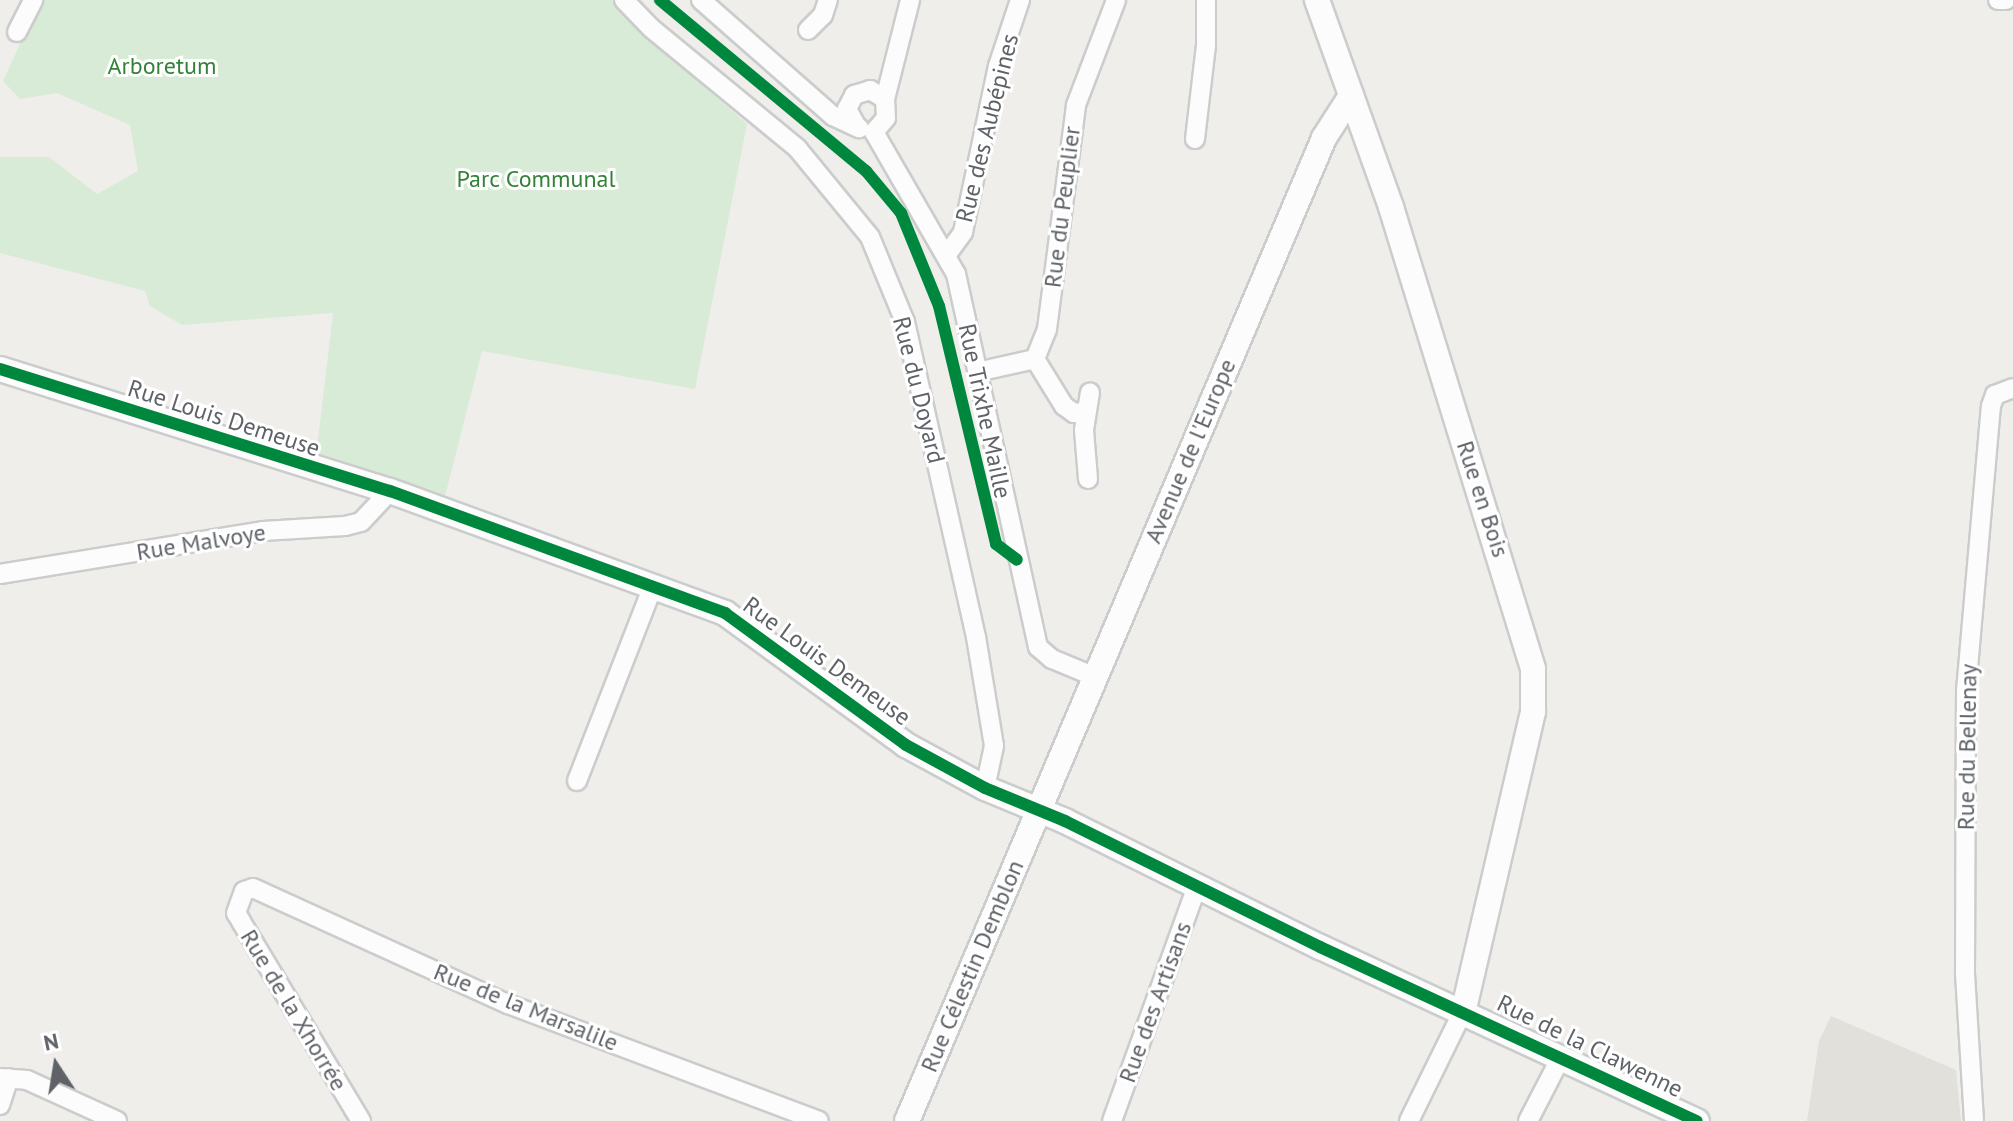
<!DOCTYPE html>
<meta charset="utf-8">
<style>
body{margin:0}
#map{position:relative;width:2013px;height:1121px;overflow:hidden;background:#efeeea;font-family:"PT Sans",sans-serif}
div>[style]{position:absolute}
.education>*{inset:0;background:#e2e0da}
.green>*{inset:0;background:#d8ebd6}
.roads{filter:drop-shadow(2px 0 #cbcccc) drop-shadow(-2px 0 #cbcccc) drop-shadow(0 2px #cbcccc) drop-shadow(0 -2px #cbcccc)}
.minor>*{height:18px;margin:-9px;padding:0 9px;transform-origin:9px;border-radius:9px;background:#fdfcfc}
.tertiary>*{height:24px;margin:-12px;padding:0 12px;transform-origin:12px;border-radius:12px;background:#fdfcfc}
.cycleway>*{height:12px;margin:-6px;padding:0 6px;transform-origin:6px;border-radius:6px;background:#00873e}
span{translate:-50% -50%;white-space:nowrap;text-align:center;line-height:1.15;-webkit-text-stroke:6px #fff;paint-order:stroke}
.park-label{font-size:24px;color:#348238}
.street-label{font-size:24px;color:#5f6368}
.north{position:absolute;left:16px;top:1025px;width:80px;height:80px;-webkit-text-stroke:6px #fff;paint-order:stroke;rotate:348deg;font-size:22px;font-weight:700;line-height:32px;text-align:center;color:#5f6368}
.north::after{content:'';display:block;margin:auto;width:28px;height:36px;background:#5f6368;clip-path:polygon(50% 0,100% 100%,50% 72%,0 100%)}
</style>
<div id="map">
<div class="education">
<div style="clip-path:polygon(1831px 1016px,1956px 1070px,1961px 1121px,1807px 1121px,1819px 1041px)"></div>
</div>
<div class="green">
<div style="clip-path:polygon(40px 0,612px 0,642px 33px,747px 124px,695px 389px,482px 351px,444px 500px,316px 457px,333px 313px,182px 325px,150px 306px,145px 291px,0 253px,0 157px,49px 157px,97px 194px,138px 171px,130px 125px,57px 93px,20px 99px,3px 81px)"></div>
</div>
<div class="roads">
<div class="minor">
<div style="left:624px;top:0;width:39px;rotate:46deg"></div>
<div style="left:651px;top:28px;width:189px;rotate:39.4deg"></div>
<div style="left:797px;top:148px;width:115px;rotate:50.6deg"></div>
<div style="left:870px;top:237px;width:92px;rotate:67.6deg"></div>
<div style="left:905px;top:322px;width:323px;rotate:77.3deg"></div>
<div style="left:976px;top:637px;width:110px;rotate:80.6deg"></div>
<div style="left:994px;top:746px;width:43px;rotate:102.1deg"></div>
<div style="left:701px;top:0;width:176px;rotate:41.3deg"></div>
<div style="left:833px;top:116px;width:29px;rotate:25deg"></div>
<div style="left:1998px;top:0;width:8px"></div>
<div style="left:808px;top:30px;width:21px;rotate:-45deg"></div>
<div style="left:823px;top:15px;width:16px;rotate:-72deg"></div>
<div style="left:17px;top:32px;width:36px;rotate:-63deg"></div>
<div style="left:857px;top:127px;width:21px;rotate:-119deg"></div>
<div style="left:847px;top:109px;width:16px;rotate:-63deg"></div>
<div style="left:854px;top:95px;width:17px;rotate:-17deg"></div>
<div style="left:870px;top:90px;width:17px;rotate:31deg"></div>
<div style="left:874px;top:132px;width:164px;rotate:60deg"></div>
<div style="left:956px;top:274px;width:382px;rotate:77.6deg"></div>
<div style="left:1038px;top:647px;width:18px;rotate:41deg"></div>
<div style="left:1052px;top:659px;width:44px;rotate:22.5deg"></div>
<div style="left:874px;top:132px;width:18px;rotate:-49deg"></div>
<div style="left:886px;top:118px;width:19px;rotate:-93deg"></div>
<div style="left:885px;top:99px;width:102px;rotate:-75.8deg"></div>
<div style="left:1195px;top:139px;width:95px;rotate:-83.3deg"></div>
<div style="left:1206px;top:45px;width:45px;rotate:-90deg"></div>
<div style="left:948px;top:253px;width:26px;rotate:-54deg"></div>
<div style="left:963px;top:232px;width:170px;rotate:-78.1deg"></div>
<div style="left:998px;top:66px;width:70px;rotate:-71.6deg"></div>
<div style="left:1035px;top:359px;width:32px;rotate:-68deg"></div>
<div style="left:1047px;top:329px;width:226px;rotate:-82.6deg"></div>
<div style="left:1076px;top:105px;width:112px;rotate:-69.1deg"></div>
<div style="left:1035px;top:359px;width:55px;rotate:58.3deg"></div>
<div style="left:1064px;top:406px;width:12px;rotate:35deg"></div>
<div style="left:1074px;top:413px;width:11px;rotate:-5deg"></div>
<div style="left:977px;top:372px;width:59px;rotate:-12.6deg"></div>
<div style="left:1088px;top:479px;width:49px;rotate:-94.7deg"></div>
<div style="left:1084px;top:430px;width:38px;rotate:-81deg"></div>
<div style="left:0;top:574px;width:266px;rotate:-9.3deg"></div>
<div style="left:263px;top:531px;width:82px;rotate:-3.5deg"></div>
<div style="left:345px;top:526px;width:16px;rotate:-14deg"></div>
<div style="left:361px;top:522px;width:42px;rotate:-46.9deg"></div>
<div style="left:577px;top:781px;width:209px;rotate:-68.7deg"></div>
<div style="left:0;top:1078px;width:27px;rotate:4deg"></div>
<div style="left:27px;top:1080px;width:99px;rotate:24.5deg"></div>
<div style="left:0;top:1105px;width:28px;rotate:-72deg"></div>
<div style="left:361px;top:1121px;width:233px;rotate:-121deg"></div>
<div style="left:241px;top:921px;width:9px;rotate:-122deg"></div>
<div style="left:236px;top:913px;width:23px;rotate:-70deg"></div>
<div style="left:244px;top:891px;width:9px;rotate:-18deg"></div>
<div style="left:253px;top:888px;width:280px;rotate:24.5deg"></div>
<div style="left:508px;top:1004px;width:332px;rotate:20.6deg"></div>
<div style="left:1112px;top:1121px;width:252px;rotate:-70.1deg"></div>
<div style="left:1409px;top:1121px;width:125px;rotate:-63.8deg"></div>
<div style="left:1528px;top:1121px;width:70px;rotate:-62.7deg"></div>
<div style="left:1974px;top:1121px;width:149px;rotate:-93.5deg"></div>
<div style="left:1965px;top:972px;width:281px;rotate:-89.8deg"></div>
<div style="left:1966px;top:691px;width:286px;rotate:-85deg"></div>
<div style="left:1991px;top:406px;width:12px;rotate:-70deg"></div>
<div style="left:1995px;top:395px;width:19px;rotate:-21deg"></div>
</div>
<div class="tertiary">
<div style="left:1317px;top:0;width:220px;rotate:70.3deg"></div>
<div style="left:1391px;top:207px;width:483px;rotate:72.9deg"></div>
<div style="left:1533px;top:669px;width:43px;rotate:90deg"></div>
<div style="left:1533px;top:712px;width:305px;rotate:103.1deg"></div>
<div style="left:0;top:369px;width:409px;rotate:17.4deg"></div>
<div style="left:390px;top:491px;width:357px;rotate:20deg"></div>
<div style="left:725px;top:613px;width:224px;rotate:36.1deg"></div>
<div style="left:906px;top:745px;width:90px;rotate:28.6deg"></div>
<div style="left:985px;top:788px;width:87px;rotate:22.4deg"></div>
<div style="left:1065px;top:821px;width:284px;rotate:26.3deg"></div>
<div style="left:1320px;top:947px;width:415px;rotate:24.8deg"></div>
<div style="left:907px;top:1121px;width:1068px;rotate:-67.01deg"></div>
<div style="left:1324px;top:138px;width:50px;rotate:-57.3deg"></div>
</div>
</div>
<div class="cycleway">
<div style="left:660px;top:0;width:268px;rotate:39.7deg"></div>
<div style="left:866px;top:171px;width:55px;rotate:50.2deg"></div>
<div style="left:901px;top:213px;width:100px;rotate:67.8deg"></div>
<div style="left:939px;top:306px;width:245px;rotate:76.5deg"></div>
<div style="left:996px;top:544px;width:26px;rotate:37deg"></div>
<div style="left:0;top:369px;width:409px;rotate:17.4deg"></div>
<div style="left:390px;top:491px;width:357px;rotate:20deg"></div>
<div style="left:725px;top:613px;width:224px;rotate:36.1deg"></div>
<div style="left:906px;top:745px;width:90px;rotate:28.6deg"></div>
<div style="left:985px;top:788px;width:87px;rotate:22.4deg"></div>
<div style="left:1065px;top:821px;width:284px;rotate:26.3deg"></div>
<div style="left:1320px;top:947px;width:415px;rotate:24.8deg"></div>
</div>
<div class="park-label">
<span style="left:162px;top:66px">Arboretum</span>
<span style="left:536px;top:179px">Parc Communal</span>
</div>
<div class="street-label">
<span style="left:987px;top:128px;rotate:-76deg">Rue des Aubépines</span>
<span style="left:1062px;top:207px;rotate:-83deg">Rue du Peuplier</span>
<span style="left:919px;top:390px;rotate:76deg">Rue du Doyard</span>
<span style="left:985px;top:411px;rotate:78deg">Rue Trixhe Maille</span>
<span style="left:224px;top:418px;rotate:18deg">Rue Louis Demeuse</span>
<span style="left:1190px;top:451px;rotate:-67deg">Avenue de l'Europe</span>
<span style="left:1483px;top:499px;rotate:72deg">Rue en Bois</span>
<span style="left:201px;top:542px;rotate:-9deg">Rue Malvoye</span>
<span style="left:827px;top:661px;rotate:36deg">Rue Louis Demeuse</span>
<span style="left:1967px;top:747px;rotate:-89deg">Rue du Bellenay</span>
<span style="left:972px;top:966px;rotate:-67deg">Rue Célestin Demblon</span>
<span style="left:1155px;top:1002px;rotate:-70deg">Rue des Artisans</span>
<span style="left:526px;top:1007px;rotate:22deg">Rue de la Marsalile</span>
<span style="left:294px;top:1010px;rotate:59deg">Rue de la Xhorrée</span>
<span style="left:1590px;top:1046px;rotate:26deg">Rue de la Clawenne</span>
</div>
<div class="north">N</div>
</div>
